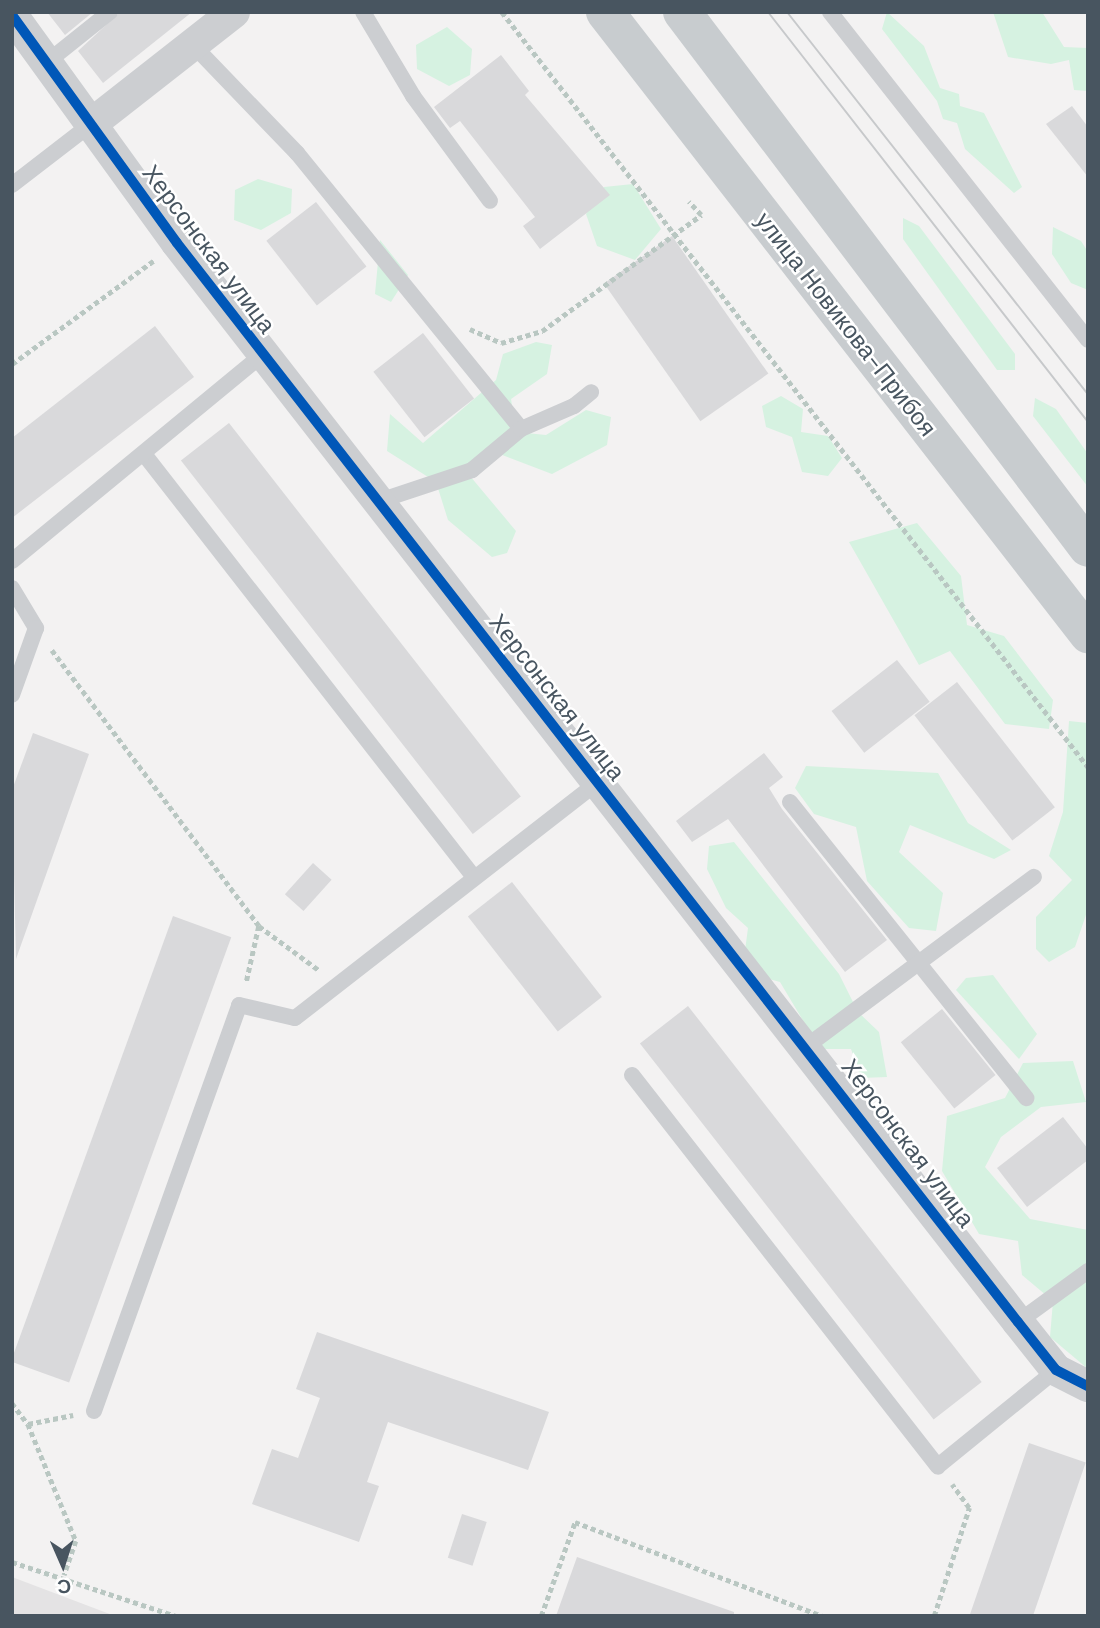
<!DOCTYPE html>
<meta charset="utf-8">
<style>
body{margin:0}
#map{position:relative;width:1100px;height:1628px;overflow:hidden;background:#f3f2f2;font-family:"DM Sans",sans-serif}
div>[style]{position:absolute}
.education>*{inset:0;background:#e4e3e4}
.green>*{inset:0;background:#d6f2e1}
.building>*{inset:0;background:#d9d9db;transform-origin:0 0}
.path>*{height:4.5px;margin-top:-2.25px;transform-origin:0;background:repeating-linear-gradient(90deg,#b9c7c2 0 5px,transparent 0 8.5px)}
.lane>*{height:16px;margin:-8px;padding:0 8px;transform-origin:8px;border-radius:8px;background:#ccced1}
.street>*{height:32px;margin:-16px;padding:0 16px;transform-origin:16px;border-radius:16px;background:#ccced1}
.primary>*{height:38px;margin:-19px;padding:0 19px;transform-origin:19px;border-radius:19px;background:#c8cccf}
.tram>*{height:2px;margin:-1px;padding:0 1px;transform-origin:1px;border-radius:1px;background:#c7c9cb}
.cycleway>*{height:10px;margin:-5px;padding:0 5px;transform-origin:5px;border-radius:5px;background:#0057b8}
span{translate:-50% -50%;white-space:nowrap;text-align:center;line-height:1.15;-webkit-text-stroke:5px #fff;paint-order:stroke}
.street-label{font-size:24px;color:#485560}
.frame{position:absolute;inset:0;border:14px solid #485560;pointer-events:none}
.north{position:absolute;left:28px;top:1530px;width:70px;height:70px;-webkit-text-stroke:5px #fff;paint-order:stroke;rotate:177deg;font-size:19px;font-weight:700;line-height:28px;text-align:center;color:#485560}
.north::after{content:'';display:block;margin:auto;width:24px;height:32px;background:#485560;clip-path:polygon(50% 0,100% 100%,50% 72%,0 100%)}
</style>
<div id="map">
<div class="education">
<div style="clip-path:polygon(12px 1577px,115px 1616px,12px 1616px)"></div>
</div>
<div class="green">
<div style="clip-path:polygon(887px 12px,924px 46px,940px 88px,959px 94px,960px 106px,984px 113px,1022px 187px,1014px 193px,965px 149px,957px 123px,943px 119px,937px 101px,882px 29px)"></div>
<div style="clip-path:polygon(993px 12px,1042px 12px,1064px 47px,1088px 48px,1088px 91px,1074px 90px,1069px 60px,1051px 64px,1008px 57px)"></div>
<div style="clip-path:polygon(447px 27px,472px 49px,470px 75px,449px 86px,417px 69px,416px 45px)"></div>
<div style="clip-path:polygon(258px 179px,292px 189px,291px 213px,261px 230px,234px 220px,235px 190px)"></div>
<div style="clip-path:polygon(633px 184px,661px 229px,635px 260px,597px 246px,586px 214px,604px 187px)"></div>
<div style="clip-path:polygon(903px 218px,919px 226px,1015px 354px,1015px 370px,997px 370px,903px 239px)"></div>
<div style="clip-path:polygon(1053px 227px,1081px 241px,1088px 252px,1088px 290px,1071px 283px,1052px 254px)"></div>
<div style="clip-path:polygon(380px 240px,408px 275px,391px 302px,375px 294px)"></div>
<div style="clip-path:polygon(536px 342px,552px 345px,547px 374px,511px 399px,516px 432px,546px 435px,586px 410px,611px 417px,607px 445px,552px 474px,492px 451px,465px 470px,516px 531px,507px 553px,492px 557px,448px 520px,436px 482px,387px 451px,390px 414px,423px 443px,496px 380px,503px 354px)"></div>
<div style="clip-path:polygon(781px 396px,803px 409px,801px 432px,828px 436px,842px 458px,828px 476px,802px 472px,792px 437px,766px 427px,762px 406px)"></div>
<div style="clip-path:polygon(1035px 398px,1056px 409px,1088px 454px,1088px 487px,1033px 416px)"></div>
<div style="clip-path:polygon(917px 523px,961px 576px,967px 625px,1004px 636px,1053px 700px,1049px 729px,1005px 724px,950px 651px,919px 665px,849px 542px)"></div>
<div style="clip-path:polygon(1069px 721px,1088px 723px,1088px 909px,1075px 947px,1049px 962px,1036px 949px,1036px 917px,1072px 880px,1049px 856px,1063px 812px)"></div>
<div style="clip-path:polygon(806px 766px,938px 773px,968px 823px,1011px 850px,994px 859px,910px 825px,899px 852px,943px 893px,936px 931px,909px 928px,867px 881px,856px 827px,814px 814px,795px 788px)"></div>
<div style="clip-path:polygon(734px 842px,839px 974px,858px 1012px,879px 1032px,887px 1077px,861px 1078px,851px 1049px,820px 1049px,780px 982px,758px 976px,744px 958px,748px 928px,726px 908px,707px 869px,709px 846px)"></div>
<div style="clip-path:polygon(993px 975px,1037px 1034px,1019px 1059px,956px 990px,966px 978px)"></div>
<div style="clip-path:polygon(1073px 1061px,1086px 1102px,1041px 1107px,1001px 1137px,985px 1167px,1030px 1219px,1088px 1230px,1088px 1369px,1050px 1337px,1053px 1301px,1022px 1275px,1018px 1241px,979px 1234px,942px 1171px,947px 1116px,1005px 1098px,1023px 1063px)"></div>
</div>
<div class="building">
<div style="clip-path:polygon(47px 12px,93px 12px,65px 35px)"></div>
<div style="clip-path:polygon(120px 12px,192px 12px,103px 83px,78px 51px)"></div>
<div style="clip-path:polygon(501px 55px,529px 91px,525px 95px,610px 195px,540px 249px,523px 226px,535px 217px,460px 121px,450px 128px,434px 107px)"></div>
<div style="clip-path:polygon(1072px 106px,1088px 127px,1088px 177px,1046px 124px)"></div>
<div style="left:316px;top:202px;width:82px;height:63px;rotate:52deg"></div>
<div style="left:672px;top:236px;width:168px;height:83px;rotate:55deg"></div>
<div style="clip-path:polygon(155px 326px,194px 377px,12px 518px,12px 438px)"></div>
<div style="left:423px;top:333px;width:83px;height:63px;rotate:52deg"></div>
<div style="left:229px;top:423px;width:474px;height:61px;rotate:52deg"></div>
<div style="left:897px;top:660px;width:53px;height:83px;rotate:52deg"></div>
<div style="left:957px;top:682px;width:159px;height:54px;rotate:52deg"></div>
<div style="clip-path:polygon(33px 733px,89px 754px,16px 959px,12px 790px)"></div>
<div style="clip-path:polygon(764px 753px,783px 777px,769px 788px,782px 809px,887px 940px,845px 972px,728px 819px,692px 842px,676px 821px)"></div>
<div style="left:313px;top:863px;width:25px;height:42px;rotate:42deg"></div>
<div style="left:512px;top:882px;width:146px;height:56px;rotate:52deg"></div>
<div style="left:173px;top:916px;width:62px;height:474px;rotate:20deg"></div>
<div style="left:688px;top:1006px;width:477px;height:61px;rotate:52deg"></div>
<div style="left:942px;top:1009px;width:85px;height:53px;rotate:51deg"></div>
<div style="clip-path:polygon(1063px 1117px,1088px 1149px,1088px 1160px,1027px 1207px,997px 1168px)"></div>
<div style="clip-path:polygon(317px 1332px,549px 1412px,528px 1470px,388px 1422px,367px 1482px,379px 1486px,359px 1542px,252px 1504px,272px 1449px,298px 1458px,320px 1398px,296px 1389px)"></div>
<div style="left:1029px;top:1443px;width:60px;height:183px;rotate:19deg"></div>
<div style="left:462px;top:1514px;width:26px;height:46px;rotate:18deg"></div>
<div style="clip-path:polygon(577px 1557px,734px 1612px,734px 1616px,556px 1616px)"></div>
</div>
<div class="path">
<div style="left:502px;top:12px;width:956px;rotate:52.18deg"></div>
<div style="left:470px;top:329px;width:34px;rotate:24deg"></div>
<div style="left:501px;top:343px;width:43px;rotate:-16.3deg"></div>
<div style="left:542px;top:331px;width:197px;rotate:-36.1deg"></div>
<div style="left:701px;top:215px;width:18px;rotate:-133deg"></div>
<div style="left:12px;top:364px;width:175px;rotate:-36.1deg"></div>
<div style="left:52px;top:650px;width:345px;rotate:53.1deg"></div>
<div style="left:259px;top:926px;width:59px;rotate:102.6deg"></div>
<div style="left:259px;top:926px;width:76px;rotate:36.4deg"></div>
<div style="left:12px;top:1403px;width:26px;rotate:53deg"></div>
<div style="left:28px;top:1424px;width:126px;rotate:67.7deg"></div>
<div style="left:76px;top:1541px;width:36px;rotate:109deg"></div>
<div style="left:28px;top:1424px;width:46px;rotate:-11.3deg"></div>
<div style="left:12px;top:1562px;width:173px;rotate:18.2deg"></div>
<div style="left:541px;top:1616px;width:100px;rotate:-70.1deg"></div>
<div style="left:575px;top:1522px;width:265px;rotate:20.8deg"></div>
<div style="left:934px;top:1616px;width:114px;rotate:-72deg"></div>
<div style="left:969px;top:1508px;width:29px;rotate:-126deg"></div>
</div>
<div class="lane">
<div style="left:363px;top:12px;width:98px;rotate:59.2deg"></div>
<div style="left:413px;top:96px;width:130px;rotate:53.7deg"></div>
<div style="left:830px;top:12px;width:417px;rotate:51.8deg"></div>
<div style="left:194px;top:46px;width:149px;rotate:46.1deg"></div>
<div style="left:297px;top:153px;width:355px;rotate:50.9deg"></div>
<div style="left:46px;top:63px;width:82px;rotate:-38.6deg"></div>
<div style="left:12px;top:185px;width:98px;rotate:-37.6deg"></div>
<div style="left:144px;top:454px;width:535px;rotate:52.06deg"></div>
<div style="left:379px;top:501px;width:98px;rotate:-18.4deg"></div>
<div style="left:472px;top:470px;width:64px;rotate:-39.9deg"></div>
<div style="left:521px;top:429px;width:58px;rotate:-23.5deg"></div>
<div style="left:574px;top:406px;width:22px;rotate:-39deg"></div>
<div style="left:12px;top:561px;width:325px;rotate:-39.5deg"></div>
<div style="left:12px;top:588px;width:47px;rotate:59deg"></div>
<div style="left:36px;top:628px;width:71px;rotate:109.7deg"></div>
<div style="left:790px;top:802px;width:379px;rotate:51.4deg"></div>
<div style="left:807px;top:1046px;width:283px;rotate:-36.7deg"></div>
<div style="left:632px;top:1075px;width:497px;rotate:52deg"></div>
<div style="left:938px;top:1466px;width:152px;rotate:-39.1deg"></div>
<div style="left:1018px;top:1322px;width:87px;rotate:-36.1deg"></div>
<div style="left:94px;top:1411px;width:431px;rotate:-70.3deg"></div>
<div style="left:239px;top:1005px;width:57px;rotate:13.1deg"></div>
<div style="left:295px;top:1018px;width:383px;rotate:-37.9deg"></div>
</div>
<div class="street">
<div style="left:12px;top:15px;width:281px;rotate:54.1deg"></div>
<div style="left:177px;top:243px;width:1368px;rotate:52.07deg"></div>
<div style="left:1018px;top:1322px;width:61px;rotate:51.6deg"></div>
<div style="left:1056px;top:1370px;width:36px;rotate:27deg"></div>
<div style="left:90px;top:125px;width:183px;rotate:-38.1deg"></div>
</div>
<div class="primary">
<div style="left:605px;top:12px;width:788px;rotate:52.17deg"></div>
<div style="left:682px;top:12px;width:672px;rotate:52.86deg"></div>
</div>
<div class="tram">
<div style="left:768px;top:12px;width:520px;rotate:52.03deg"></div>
<div style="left:787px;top:12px;width:487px;rotate:51.8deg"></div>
</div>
<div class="cycleway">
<div style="left:12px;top:15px;width:281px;rotate:54.1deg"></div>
<div style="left:177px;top:243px;width:1368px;rotate:52.07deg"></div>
<div style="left:1018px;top:1322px;width:61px;rotate:51.6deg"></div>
<div style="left:1056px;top:1370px;width:36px;rotate:27deg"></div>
</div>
<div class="street-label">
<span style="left:209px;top:249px;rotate:53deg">Херсонская улица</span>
<span style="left:846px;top:324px;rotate:52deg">улица Новикова-Прибоя</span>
<span style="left:557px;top:697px;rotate:52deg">Херсонская улица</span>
<span style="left:908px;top:1143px;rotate:53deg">Херсонская улица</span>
</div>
<div class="frame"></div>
<div class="north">С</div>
</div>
